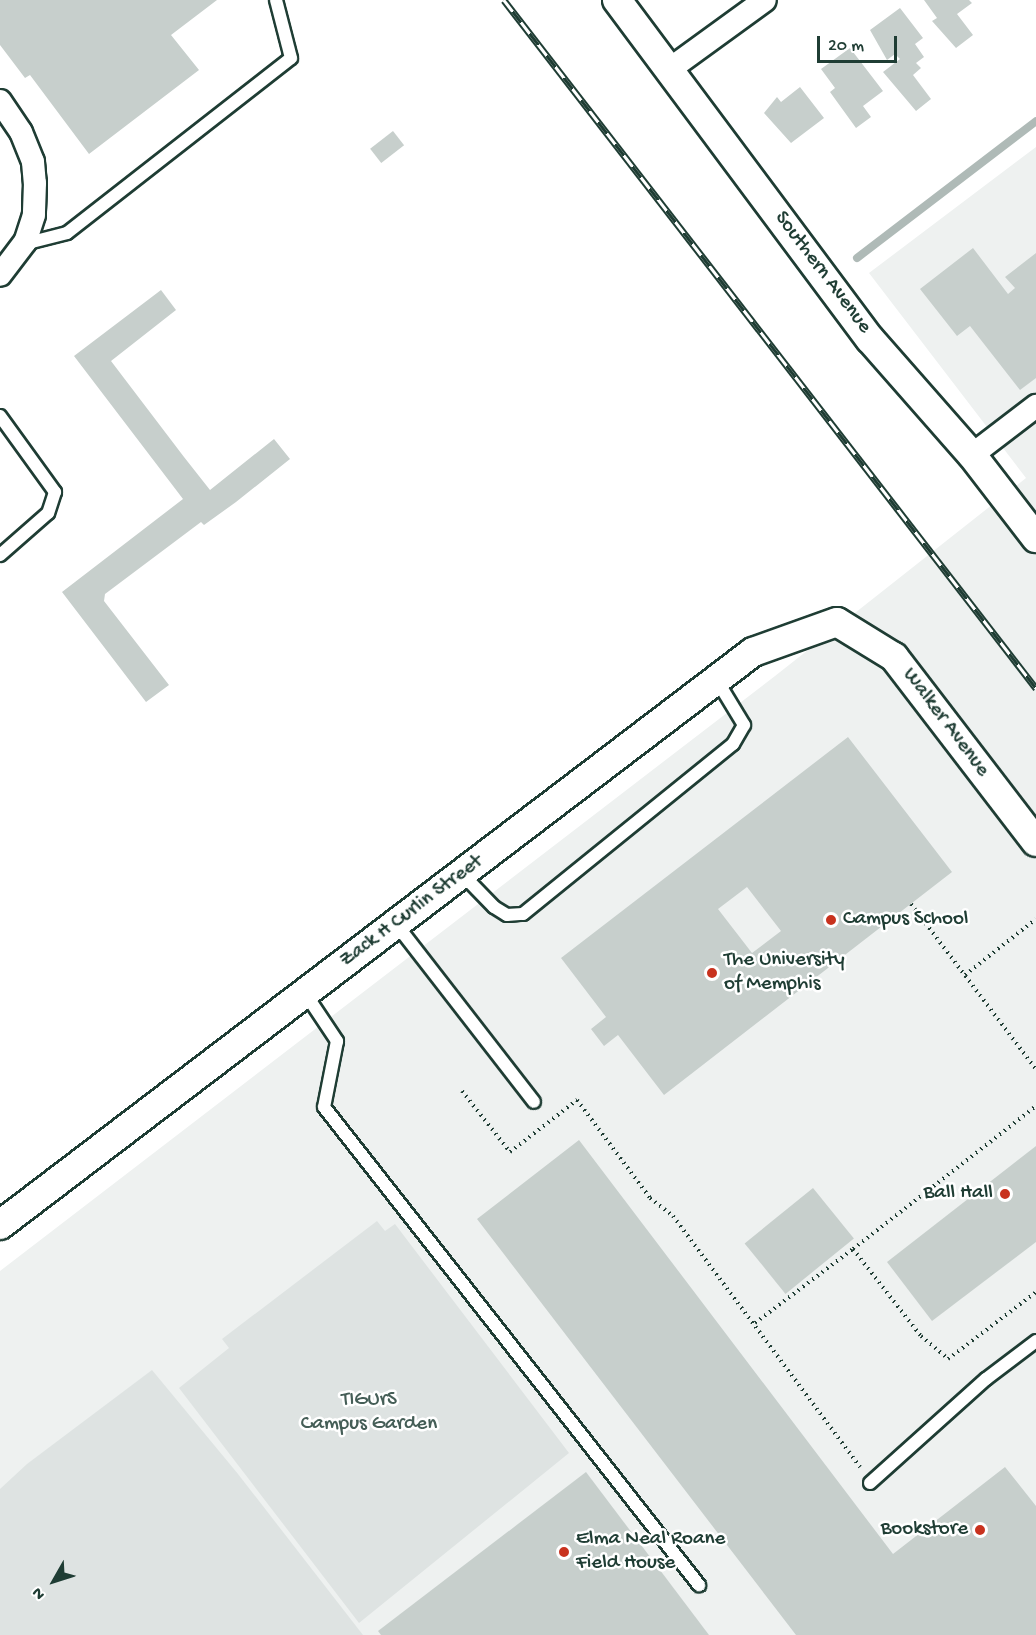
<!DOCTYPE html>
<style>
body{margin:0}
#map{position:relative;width:1036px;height:1635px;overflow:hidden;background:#fff;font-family:"Gochi Hand",sans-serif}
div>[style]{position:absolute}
.built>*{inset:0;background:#eef1f0}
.green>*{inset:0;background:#dee3e2}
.stream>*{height:8px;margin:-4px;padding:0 4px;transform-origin:4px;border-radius:4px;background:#afbab7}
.building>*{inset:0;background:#c7cfcc;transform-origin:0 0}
.path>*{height:4px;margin-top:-2px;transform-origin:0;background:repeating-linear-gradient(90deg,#1f3d34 0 1.5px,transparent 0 6px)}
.roads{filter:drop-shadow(2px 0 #1f3d34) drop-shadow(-2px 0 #1f3d34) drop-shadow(0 2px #1f3d34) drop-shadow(0 -2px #1f3d34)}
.service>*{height:12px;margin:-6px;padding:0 6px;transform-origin:6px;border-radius:6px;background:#fff}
.minor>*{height:22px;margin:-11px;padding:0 11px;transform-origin:11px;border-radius:11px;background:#fff}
.tertiary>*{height:28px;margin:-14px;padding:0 14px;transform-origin:14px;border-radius:14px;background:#fff}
.rail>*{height:7px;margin-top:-3.5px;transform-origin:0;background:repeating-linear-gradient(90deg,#fff 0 14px,#1f3d34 0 28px);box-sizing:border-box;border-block:2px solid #1f3d34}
.dots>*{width:16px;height:16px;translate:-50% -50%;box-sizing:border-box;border:3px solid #fff;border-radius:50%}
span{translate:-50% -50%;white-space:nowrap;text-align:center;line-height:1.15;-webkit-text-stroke:5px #fff;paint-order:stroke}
.street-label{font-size:21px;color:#1f3d34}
.poi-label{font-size:21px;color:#1f3d34}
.left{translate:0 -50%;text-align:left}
.right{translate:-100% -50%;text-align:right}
.park-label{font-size:21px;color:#455e57}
.north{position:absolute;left:24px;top:1551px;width:60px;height:60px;-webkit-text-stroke:4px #fff;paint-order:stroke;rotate:231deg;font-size:16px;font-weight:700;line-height:24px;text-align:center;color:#1f3d34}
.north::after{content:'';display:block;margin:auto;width:21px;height:27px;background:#1f3d34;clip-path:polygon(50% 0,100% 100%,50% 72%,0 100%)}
.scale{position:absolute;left:817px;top:36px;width:80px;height:27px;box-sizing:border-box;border:3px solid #1f3d34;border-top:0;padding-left:8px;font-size:18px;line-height:21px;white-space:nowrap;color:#1f3d34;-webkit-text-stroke:4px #fff;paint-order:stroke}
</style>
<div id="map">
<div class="built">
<div style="clip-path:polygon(1036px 147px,1036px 1635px,0 1635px,0 1271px,775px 676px,1026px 478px,869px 273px)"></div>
</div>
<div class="green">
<div style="clip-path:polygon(377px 1221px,385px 1231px,395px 1224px,569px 1453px,359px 1623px,179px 1388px,229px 1348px,222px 1339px)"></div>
<div style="clip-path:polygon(152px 1370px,238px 1474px,363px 1635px,0 1635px,0 1489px,27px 1464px)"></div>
</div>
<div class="stream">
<div style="left:857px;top:258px;width:225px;rotate:-37.4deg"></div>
</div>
<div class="building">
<div style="clip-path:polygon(0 0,217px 0,171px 35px,199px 70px,89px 154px,30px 75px,25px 78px,0 45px)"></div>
<div style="clip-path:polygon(924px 0,969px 0,972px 3px,957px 14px,973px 35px,956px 48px,932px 21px,937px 18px)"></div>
<div style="clip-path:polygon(900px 8px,923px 38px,915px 44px,924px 57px,916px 63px,921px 68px,913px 75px,931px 99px,916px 111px,883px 72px,900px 59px,895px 54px,887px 60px,870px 30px)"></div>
<div style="clip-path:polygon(850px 48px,883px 91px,863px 106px,871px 117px,856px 128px,830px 92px,835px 88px,821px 69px)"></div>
<div style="clip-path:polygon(800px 87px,824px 118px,791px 143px,764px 113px,777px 97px,781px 102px)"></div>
<div style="left:393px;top:131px;width:18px;height:29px;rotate:52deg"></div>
<div style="clip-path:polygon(973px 248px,1008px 294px,1015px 288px,1005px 277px,1036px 253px,1036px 378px,1020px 390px,970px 326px,957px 336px,920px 289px)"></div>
<div style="clip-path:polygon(161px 290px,176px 310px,111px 361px,184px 457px,210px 490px,274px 439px,290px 459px,236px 502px,204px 525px,201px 522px,105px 594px,104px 601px,169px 685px,146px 702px,62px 592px,183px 499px,74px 356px)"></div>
<div style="clip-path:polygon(evenodd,848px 737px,952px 872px,664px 1095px,618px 1035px,604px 1046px,591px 1029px,606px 1017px,561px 958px,848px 737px,747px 887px,781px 931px,752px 953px,718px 909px,747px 887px)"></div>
<div style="clip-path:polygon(579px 1140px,893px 1554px,1005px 1467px,1036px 1506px,1036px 1635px,796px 1635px,477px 1219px)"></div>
<div style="clip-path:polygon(1036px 1146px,1036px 1242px,932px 1321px,887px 1262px)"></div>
<div style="left:813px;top:1188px;width:65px;height:88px;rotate:51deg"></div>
<div style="clip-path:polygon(586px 1472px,709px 1635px,381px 1635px,378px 1631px)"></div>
</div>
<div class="path">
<div style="left:911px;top:904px;width:207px;rotate:52.9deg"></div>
<div style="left:965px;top:975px;width:90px;rotate:-38.3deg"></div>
<div style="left:462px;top:1091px;width:78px;rotate:51.8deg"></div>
<div style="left:510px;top:1152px;width:85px;rotate:-37.8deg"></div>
<div style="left:577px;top:1100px;width:122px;rotate:53.3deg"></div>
<div style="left:650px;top:1198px;width:29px;rotate:38deg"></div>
<div style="left:673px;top:1216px;width:313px;rotate:53.3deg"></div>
<div style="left:853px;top:1249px;width:232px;rotate:-38deg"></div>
<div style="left:755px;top:1323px;width:123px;rotate:-37.1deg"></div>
<div style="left:853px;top:1249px;width:110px;rotate:52deg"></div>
<div style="left:921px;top:1336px;width:35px;rotate:40deg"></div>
<div style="left:948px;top:1359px;width:111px;rotate:-37.3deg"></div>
</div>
<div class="roads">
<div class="service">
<div style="left:24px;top:244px;width:44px;rotate:-14.3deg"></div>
<div style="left:67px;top:233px;width:284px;rotate:-38deg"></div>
<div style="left:291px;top:58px;width:60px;rotate:-104.5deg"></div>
<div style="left:0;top:416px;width:94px;rotate:54.1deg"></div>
<div style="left:55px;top:492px;width:22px;rotate:108deg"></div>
<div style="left:48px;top:513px;width:64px;rotate:138.8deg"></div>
<div style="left:462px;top:874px;width:46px;rotate:45.9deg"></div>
<div style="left:494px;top:907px;width:15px;rotate:32deg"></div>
<div style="left:507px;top:915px;width:16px;rotate:-4deg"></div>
<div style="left:523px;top:914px;width:270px;rotate:-39deg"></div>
<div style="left:733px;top:744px;width:22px;rotate:-60deg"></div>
<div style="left:744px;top:725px;width:54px;rotate:-121.3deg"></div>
<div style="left:396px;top:924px;width:225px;rotate:52.2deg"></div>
<div style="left:305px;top:993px;width:58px;rotate:56.3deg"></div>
<div style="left:337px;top:1041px;width:67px;rotate:101.1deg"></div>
<div style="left:324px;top:1107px;width:608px;rotate:51.89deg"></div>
<div style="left:870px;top:1483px;width:156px;rotate:-41.9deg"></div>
<div style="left:986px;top:1379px;width:63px;rotate:-37.2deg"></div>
</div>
<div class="minor">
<div style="left:670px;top:69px;width:117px;rotate:-36deg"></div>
<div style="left:0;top:101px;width:37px;rotate:56deg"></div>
<div style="left:21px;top:132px;width:32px;rotate:68deg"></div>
<div style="left:33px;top:162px;width:21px;rotate:85deg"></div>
<div style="left:35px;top:183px;width:32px;rotate:92deg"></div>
<div style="left:34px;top:215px;width:28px;rotate:108deg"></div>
<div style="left:25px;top:242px;width:41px;rotate:127.1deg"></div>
<div style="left:972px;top:455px;width:81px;rotate:-37.4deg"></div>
</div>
<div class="tertiary">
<div style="left:617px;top:0;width:423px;rotate:53.3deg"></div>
<div style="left:870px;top:339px;width:154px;rotate:48.7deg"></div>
<div style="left:972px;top:455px;width:105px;rotate:52.4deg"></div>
<div style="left:0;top:1225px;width:946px;rotate:-37.27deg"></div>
<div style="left:753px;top:652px;width:89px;rotate:-19.7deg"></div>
<div style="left:837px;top:622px;width:67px;rotate:31.6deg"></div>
<div style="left:894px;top:657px;width:233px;rotate:52.5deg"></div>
</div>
</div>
<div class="rail">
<div style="left:504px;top:0;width:870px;rotate:52.29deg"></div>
</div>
<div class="dots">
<div style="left:831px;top:920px;background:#c8321e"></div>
<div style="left:712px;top:973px;background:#c8321e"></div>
<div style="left:1005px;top:1194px;background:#c8321e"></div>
<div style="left:980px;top:1530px;background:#c8321e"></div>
<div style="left:564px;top:1552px;background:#c8321e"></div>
</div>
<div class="street-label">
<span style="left:822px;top:273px;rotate:53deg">Southern Avenue</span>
<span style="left:945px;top:723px;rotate:53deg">Walker Avenue</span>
<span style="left:412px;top:912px;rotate:-37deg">Zack H Curlin Street</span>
</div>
<div class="poi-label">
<span class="left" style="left:843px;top:920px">Campus School</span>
<span class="left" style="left:724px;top:973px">The University<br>of Memphis</span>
<span class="right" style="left:993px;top:1194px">Ball Hall</span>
<span class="right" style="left:968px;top:1530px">Bookstore</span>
<span class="left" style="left:576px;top:1552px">Elma Neal Roane<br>Field House</span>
</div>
<div class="park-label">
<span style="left:369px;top:1413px">TIGUrS<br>Campus Garden</span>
</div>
<div class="north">N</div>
<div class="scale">20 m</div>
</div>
